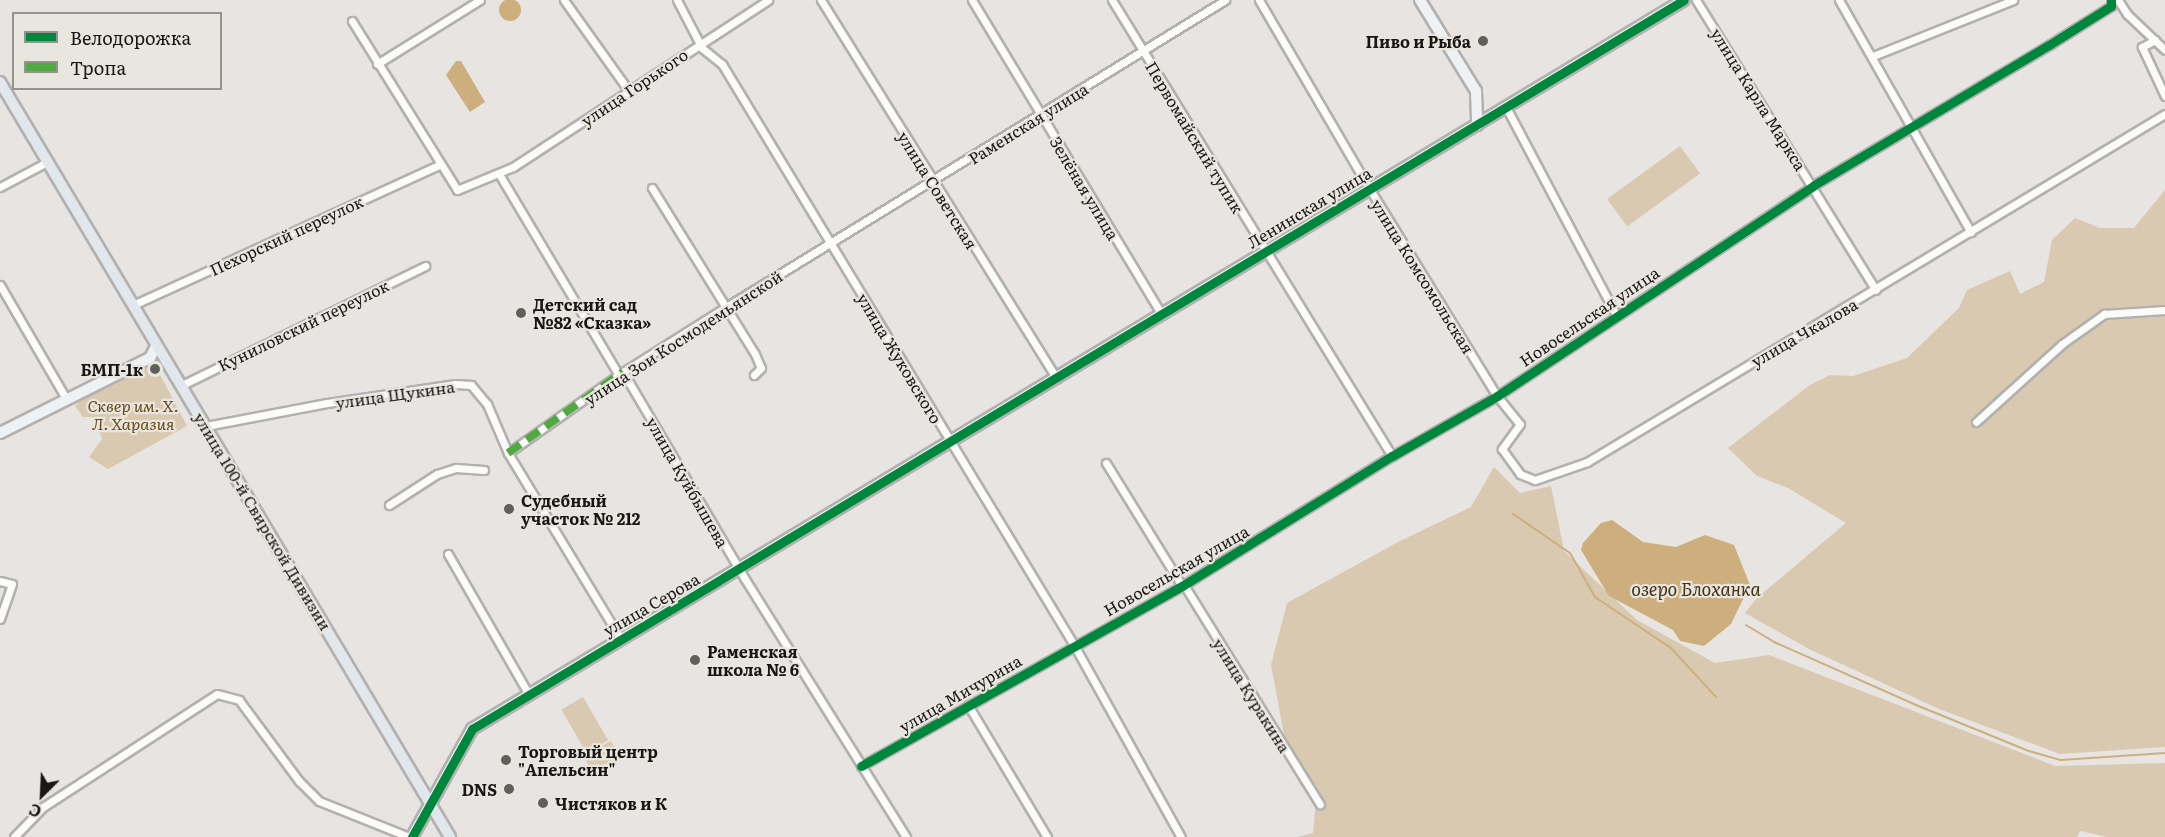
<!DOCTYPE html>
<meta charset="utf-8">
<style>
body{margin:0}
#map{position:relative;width:2165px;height:837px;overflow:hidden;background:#e7e4e1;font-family:Literata,serif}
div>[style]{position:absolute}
.green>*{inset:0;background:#d9c9b1;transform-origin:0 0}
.water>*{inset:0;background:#ccaf7c}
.round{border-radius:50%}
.stream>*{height:2px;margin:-1px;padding:0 1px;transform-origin:1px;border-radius:1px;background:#ccaf7c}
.roads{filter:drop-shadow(2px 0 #b3b1af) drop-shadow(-2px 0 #b3b1af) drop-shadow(0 2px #b3b1af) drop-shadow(0 -2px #b3b1af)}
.street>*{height:7px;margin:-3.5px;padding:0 3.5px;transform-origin:3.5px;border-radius:3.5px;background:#fbfbfa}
.secondary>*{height:10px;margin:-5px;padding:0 5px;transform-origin:5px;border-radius:5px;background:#eff2f4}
.primary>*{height:10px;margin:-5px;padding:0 5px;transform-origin:5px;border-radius:5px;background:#e1e8ed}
.quiet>*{height:8px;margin-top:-4px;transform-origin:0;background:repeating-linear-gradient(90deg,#52a942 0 15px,transparent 0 23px)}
.cycleway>*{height:9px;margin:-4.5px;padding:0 4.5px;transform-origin:4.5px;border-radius:4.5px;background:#00873e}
.dots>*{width:16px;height:16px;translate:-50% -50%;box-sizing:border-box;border:3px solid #e9e5df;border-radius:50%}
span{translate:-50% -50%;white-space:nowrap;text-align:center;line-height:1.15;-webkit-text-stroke:4.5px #e9e5df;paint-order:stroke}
.poi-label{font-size:16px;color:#181715;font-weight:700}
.right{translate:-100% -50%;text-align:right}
.left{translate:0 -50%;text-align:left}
.street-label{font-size:16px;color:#181715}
.park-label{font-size:16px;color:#684b15;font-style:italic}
.water-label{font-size:18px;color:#443313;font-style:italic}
.legend{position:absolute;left:12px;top:12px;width:210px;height:78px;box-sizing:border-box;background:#e9e5df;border:2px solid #95938e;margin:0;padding:8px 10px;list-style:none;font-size:18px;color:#181715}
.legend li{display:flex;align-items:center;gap:12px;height:30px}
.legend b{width:30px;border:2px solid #95938e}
.north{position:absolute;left:12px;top:765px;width:60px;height:60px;-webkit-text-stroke:4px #e9e5df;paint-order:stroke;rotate:204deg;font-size:16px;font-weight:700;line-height:24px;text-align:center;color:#181715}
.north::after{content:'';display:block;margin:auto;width:21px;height:27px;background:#181715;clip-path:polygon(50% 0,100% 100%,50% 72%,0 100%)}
</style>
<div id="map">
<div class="green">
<div style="left:1680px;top:146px;width:34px;height:90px;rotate:54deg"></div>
<div style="clip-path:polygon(2165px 190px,2165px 747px,2060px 754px,1939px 709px,1809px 649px,1745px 613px,1757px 598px,1846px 523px,1788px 488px,1757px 476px,1728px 448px,1810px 385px,1830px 375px,1853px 376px,1907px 358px,1959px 308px,1967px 290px,2010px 271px,2020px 294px,2044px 282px,2052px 240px,2075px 218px,2100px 228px,2134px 228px)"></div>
<div style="clip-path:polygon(154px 363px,187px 426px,108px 469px,89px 457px,102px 439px,94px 417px,83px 417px,75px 406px,85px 396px)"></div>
<div style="clip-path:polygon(1494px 467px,1520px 493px,1551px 486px,1564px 551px,1637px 620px,1715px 663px,1769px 655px,2055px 766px,2165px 763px,2165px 837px,2107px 837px,2080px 831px,2077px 837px,1297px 837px,1313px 833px,1317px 789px,1285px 740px,1271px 665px,1287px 603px,1398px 542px,1471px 507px)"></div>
<div style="left:583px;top:697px;width:50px;height:25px;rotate:60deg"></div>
<div style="left:611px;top:741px;width:18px;height:31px;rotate:63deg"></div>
</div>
<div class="water">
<div class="round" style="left:499px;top:-1px;width:22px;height:22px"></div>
<div style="clip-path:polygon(456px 61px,461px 61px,485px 102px,470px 112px,446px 75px)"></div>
<div style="clip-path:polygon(1612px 520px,1643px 542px,1676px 547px,1705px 535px,1734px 545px,1750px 585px,1731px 624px,1704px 646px,1680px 641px,1673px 630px,1609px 596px,1581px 550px,1583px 543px,1601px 523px)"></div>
</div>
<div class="stream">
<div style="left:1513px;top:514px;width:69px;rotate:34.4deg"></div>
<div style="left:1570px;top:553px;width:51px;rotate:60.4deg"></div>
<div style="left:1595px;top:597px;width:92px;rotate:33.9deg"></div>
<div style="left:1671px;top:648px;width:67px;rotate:47.4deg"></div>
<div style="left:1746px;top:625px;width:33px;rotate:31deg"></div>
<div style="left:1774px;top:642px;width:161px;rotate:23.9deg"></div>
<div style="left:1921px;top:707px;width:117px;rotate:22.2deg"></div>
<div style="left:2029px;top:751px;width:33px;rotate:16deg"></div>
<div style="left:2061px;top:760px;width:104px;rotate:-3.9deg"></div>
</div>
<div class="roads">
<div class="street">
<div style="left:564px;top:0;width:112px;rotate:54.5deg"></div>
<div style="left:677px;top:0;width:54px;rotate:62.5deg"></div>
<div style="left:702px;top:48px;width:26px;rotate:39deg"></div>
<div style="left:722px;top:64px;width:679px;rotate:58.79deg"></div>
<div style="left:1074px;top:645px;width:220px;rotate:60.9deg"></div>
<div style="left:821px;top:0;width:446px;rotate:58.1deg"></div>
<div style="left:972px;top:0;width:368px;rotate:58.9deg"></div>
<div style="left:1112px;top:0;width:535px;rotate:58.45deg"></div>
<div style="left:1259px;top:0;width:218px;rotate:59.7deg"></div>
<div style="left:1369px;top:188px;width:244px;rotate:58.4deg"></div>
<div style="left:1497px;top:396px;width:36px;rotate:51deg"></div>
<div style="left:1520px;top:424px;width:31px;rotate:126deg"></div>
<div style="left:1502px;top:449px;width:31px;rotate:54deg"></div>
<div style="left:1520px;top:474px;width:16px;rotate:22deg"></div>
<div style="left:1535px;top:480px;width:55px;rotate:-19.1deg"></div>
<div style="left:1587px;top:462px;width:675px;rotate:-31.05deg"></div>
<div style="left:1696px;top:0;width:341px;rotate:58.2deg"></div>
<div style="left:1839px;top:0;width:267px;rotate:60.4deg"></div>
<div style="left:2118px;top:0;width:17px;rotate:57deg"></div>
<div style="left:2127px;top:14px;width:52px;rotate:43.5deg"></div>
<div style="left:352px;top:21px;width:199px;rotate:58.1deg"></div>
<div style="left:457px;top:190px;width:61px;rotate:-22.3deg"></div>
<div style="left:513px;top:167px;width:305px;rotate:-33.2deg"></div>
<div style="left:2155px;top:40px;width:15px;rotate:152deg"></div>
<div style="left:2142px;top:47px;width:54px;rotate:64.9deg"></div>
<div style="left:1873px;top:56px;width:151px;rotate:-21.8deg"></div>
<div style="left:377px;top:64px;width:121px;rotate:-31.9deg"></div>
<div style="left:1507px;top:109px;width:233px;rotate:62.1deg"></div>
<div style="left:499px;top:174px;width:234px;rotate:59.2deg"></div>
<div style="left:0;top:187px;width:55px;rotate:-28deg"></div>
<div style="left:652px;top:188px;width:195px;rotate:58.2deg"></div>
<div style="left:755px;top:354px;width:15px;rotate:67deg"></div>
<div style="left:761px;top:368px;width:10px;rotate:135deg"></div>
<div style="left:0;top:285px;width:133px;rotate:59.8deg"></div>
<div style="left:133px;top:305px;width:337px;rotate:-24.6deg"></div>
<div style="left:623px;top:372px;width:240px;rotate:59.5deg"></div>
<div style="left:745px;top:579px;width:304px;rotate:58deg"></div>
<div style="left:182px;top:385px;width:271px;rotate:-26.1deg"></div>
<div style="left:1976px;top:422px;width:116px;rotate:-42.2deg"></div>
<div style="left:2062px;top:344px;width:52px;rotate:-35.5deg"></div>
<div style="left:2104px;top:314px;width:61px;rotate:-3.8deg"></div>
<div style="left:206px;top:426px;width:123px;rotate:-10.8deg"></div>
<div style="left:327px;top:403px;width:130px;rotate:-8.4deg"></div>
<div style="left:456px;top:384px;width:15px;rotate:4deg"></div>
<div style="left:471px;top:385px;width:25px;rotate:50deg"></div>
<div style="left:487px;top:404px;width:53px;rotate:66.8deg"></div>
<div style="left:508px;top:453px;width:216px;rotate:58.8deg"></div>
<div style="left:508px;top:453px;width:141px;rotate:-35.2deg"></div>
<div style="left:623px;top:372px;width:122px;rotate:-32.3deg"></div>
<div style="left:726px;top:307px;width:586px;rotate:-31.6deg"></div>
<div style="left:1106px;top:463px;width:145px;rotate:58.3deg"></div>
<div style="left:389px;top:505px;width:57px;rotate:-32.9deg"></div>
<div style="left:437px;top:474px;width:20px;rotate:-18deg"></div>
<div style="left:456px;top:468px;width:28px;rotate:4deg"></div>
<div style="left:448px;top:554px;width:163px;rotate:60.1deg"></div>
<div style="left:0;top:581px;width:12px;rotate:14deg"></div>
<div style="left:12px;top:584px;width:37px;rotate:109deg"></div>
<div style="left:1184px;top:585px;width:258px;rotate:58.2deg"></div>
<div style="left:968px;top:705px;width:154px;rotate:59.1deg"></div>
<div style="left:861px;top:766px;width:368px;rotate:-29.3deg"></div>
<div style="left:1182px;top:586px;width:247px;rotate:-31.8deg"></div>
<div style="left:1392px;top:456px;width:121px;rotate:-29.7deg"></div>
<div style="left:1497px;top:396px;width:381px;rotate:-33.6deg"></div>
<div style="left:1814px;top:185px;width:274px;rotate:-30.8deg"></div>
<div style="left:2049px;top:45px;width:73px;rotate:-32.2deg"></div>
<div style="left:2111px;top:6px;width:6px;rotate:-90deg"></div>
<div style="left:14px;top:837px;width:42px;rotate:-46deg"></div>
<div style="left:43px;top:807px;width:207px;rotate:-33deg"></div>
<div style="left:217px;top:694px;width:23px;rotate:15deg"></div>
<div style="left:239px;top:700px;width:101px;rotate:53.5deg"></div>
<div style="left:299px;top:781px;width:28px;rotate:45deg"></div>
<div style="left:319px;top:801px;width:97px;rotate:21.8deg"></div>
</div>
<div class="secondary">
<div style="left:1420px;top:0;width:107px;rotate:58.4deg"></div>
<div style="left:1476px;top:91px;width:34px;rotate:88deg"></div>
<div style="left:0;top:433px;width:168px;rotate:-26.6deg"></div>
<div style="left:150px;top:358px;width:13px;rotate:-63deg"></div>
<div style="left:412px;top:837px;width:124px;rotate:-60.9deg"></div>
<div style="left:472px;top:729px;width:1414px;rotate:-31.03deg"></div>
</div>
<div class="primary">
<div style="left:0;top:82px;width:879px;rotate:59.2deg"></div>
</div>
</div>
<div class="quiet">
<div style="left:508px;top:453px;width:141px;rotate:-35.2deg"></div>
</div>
<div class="cycleway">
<div style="left:861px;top:766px;width:368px;rotate:-29.3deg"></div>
<div style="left:1182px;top:586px;width:247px;rotate:-31.8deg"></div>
<div style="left:1392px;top:456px;width:121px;rotate:-29.7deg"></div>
<div style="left:1497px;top:396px;width:381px;rotate:-33.6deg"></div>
<div style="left:1814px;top:185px;width:274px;rotate:-30.8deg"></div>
<div style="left:2049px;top:45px;width:73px;rotate:-32.2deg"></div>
<div style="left:2111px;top:6px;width:6px;rotate:-90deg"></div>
<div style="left:412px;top:837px;width:124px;rotate:-60.9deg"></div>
<div style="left:472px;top:729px;width:1414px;rotate:-31.03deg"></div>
</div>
<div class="dots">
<div style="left:1483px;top:41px;background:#605f5c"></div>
<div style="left:521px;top:313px;background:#605f5c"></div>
<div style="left:155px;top:369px;background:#605f5c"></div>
<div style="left:509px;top:509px;background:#605f5c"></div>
<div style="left:695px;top:660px;background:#605f5c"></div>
<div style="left:506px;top:760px;background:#605f5c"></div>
<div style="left:509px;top:789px;background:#605f5c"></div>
<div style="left:543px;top:803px;background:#605f5c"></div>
</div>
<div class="poi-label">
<span class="right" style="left:1471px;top:41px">Пиво и Рыба</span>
<span class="left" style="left:533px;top:313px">Детский сад<br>№82 «Сказка»</span>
<span class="right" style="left:143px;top:369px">БМП-1к</span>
<span class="left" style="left:521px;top:509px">Судебный<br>участок № 212</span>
<span class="left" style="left:707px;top:660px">Раменская<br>школа № 6</span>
<span class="left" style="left:518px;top:760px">Торговый центр<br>"Апельсин"</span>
<span class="right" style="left:497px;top:789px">DNS</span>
<span class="left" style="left:555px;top:803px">Чистяков и К</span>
</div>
<div class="street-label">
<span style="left:634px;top:87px;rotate:-34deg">улица Горького</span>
<span style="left:1759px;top:99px;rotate:58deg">улица Карла Маркса</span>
<span style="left:1028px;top:123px;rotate:-32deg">Раменская улица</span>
<span style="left:1195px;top:137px;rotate:59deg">Первомайский тупик</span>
<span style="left:1085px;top:188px;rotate:59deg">Зелёная улица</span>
<span style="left:938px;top:190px;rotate:58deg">улица Советская</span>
<span style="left:1309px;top:207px;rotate:-31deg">Ленинская улица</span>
<span style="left:286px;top:235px;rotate:-25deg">Пехорский переулок</span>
<span style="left:1423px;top:276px;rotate:58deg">улица Комсомольская</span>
<span style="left:1589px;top:316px;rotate:-34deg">Новосельская улица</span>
<span style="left:303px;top:325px;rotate:-26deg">Куниловский переулок</span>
<span style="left:1804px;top:332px;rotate:-30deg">улица Чкалова</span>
<span style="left:683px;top:337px;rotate:-33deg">улица Зои Космодемьянской</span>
<span style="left:900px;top:358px;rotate:59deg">улица Жуковского</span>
<span style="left:395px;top:394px;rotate:-8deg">улица Щукина</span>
<span style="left:688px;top:482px;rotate:60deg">улица Куйбышева</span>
<span style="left:263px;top:521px;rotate:59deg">улица 100-й Свирской Дивизии</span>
<span style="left:1176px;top:570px;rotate:-30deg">Новосельская улица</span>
<span style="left:651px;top:604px;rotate:-30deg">улица Серова</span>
<span style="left:960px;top:693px;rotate:-30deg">улица Мичурина</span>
<span style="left:1252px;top:695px;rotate:58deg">улица Куракина</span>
</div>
<div class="park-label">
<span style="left:133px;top:414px">Сквер им. Х.<br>Л. Харазия</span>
</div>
<div class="water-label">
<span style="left:1696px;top:589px">озеро Блоханка</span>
</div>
<ul class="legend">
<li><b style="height:8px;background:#00873e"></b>Велодорожка</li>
<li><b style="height:8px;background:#52a942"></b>Тропа</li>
</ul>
<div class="north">С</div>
</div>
